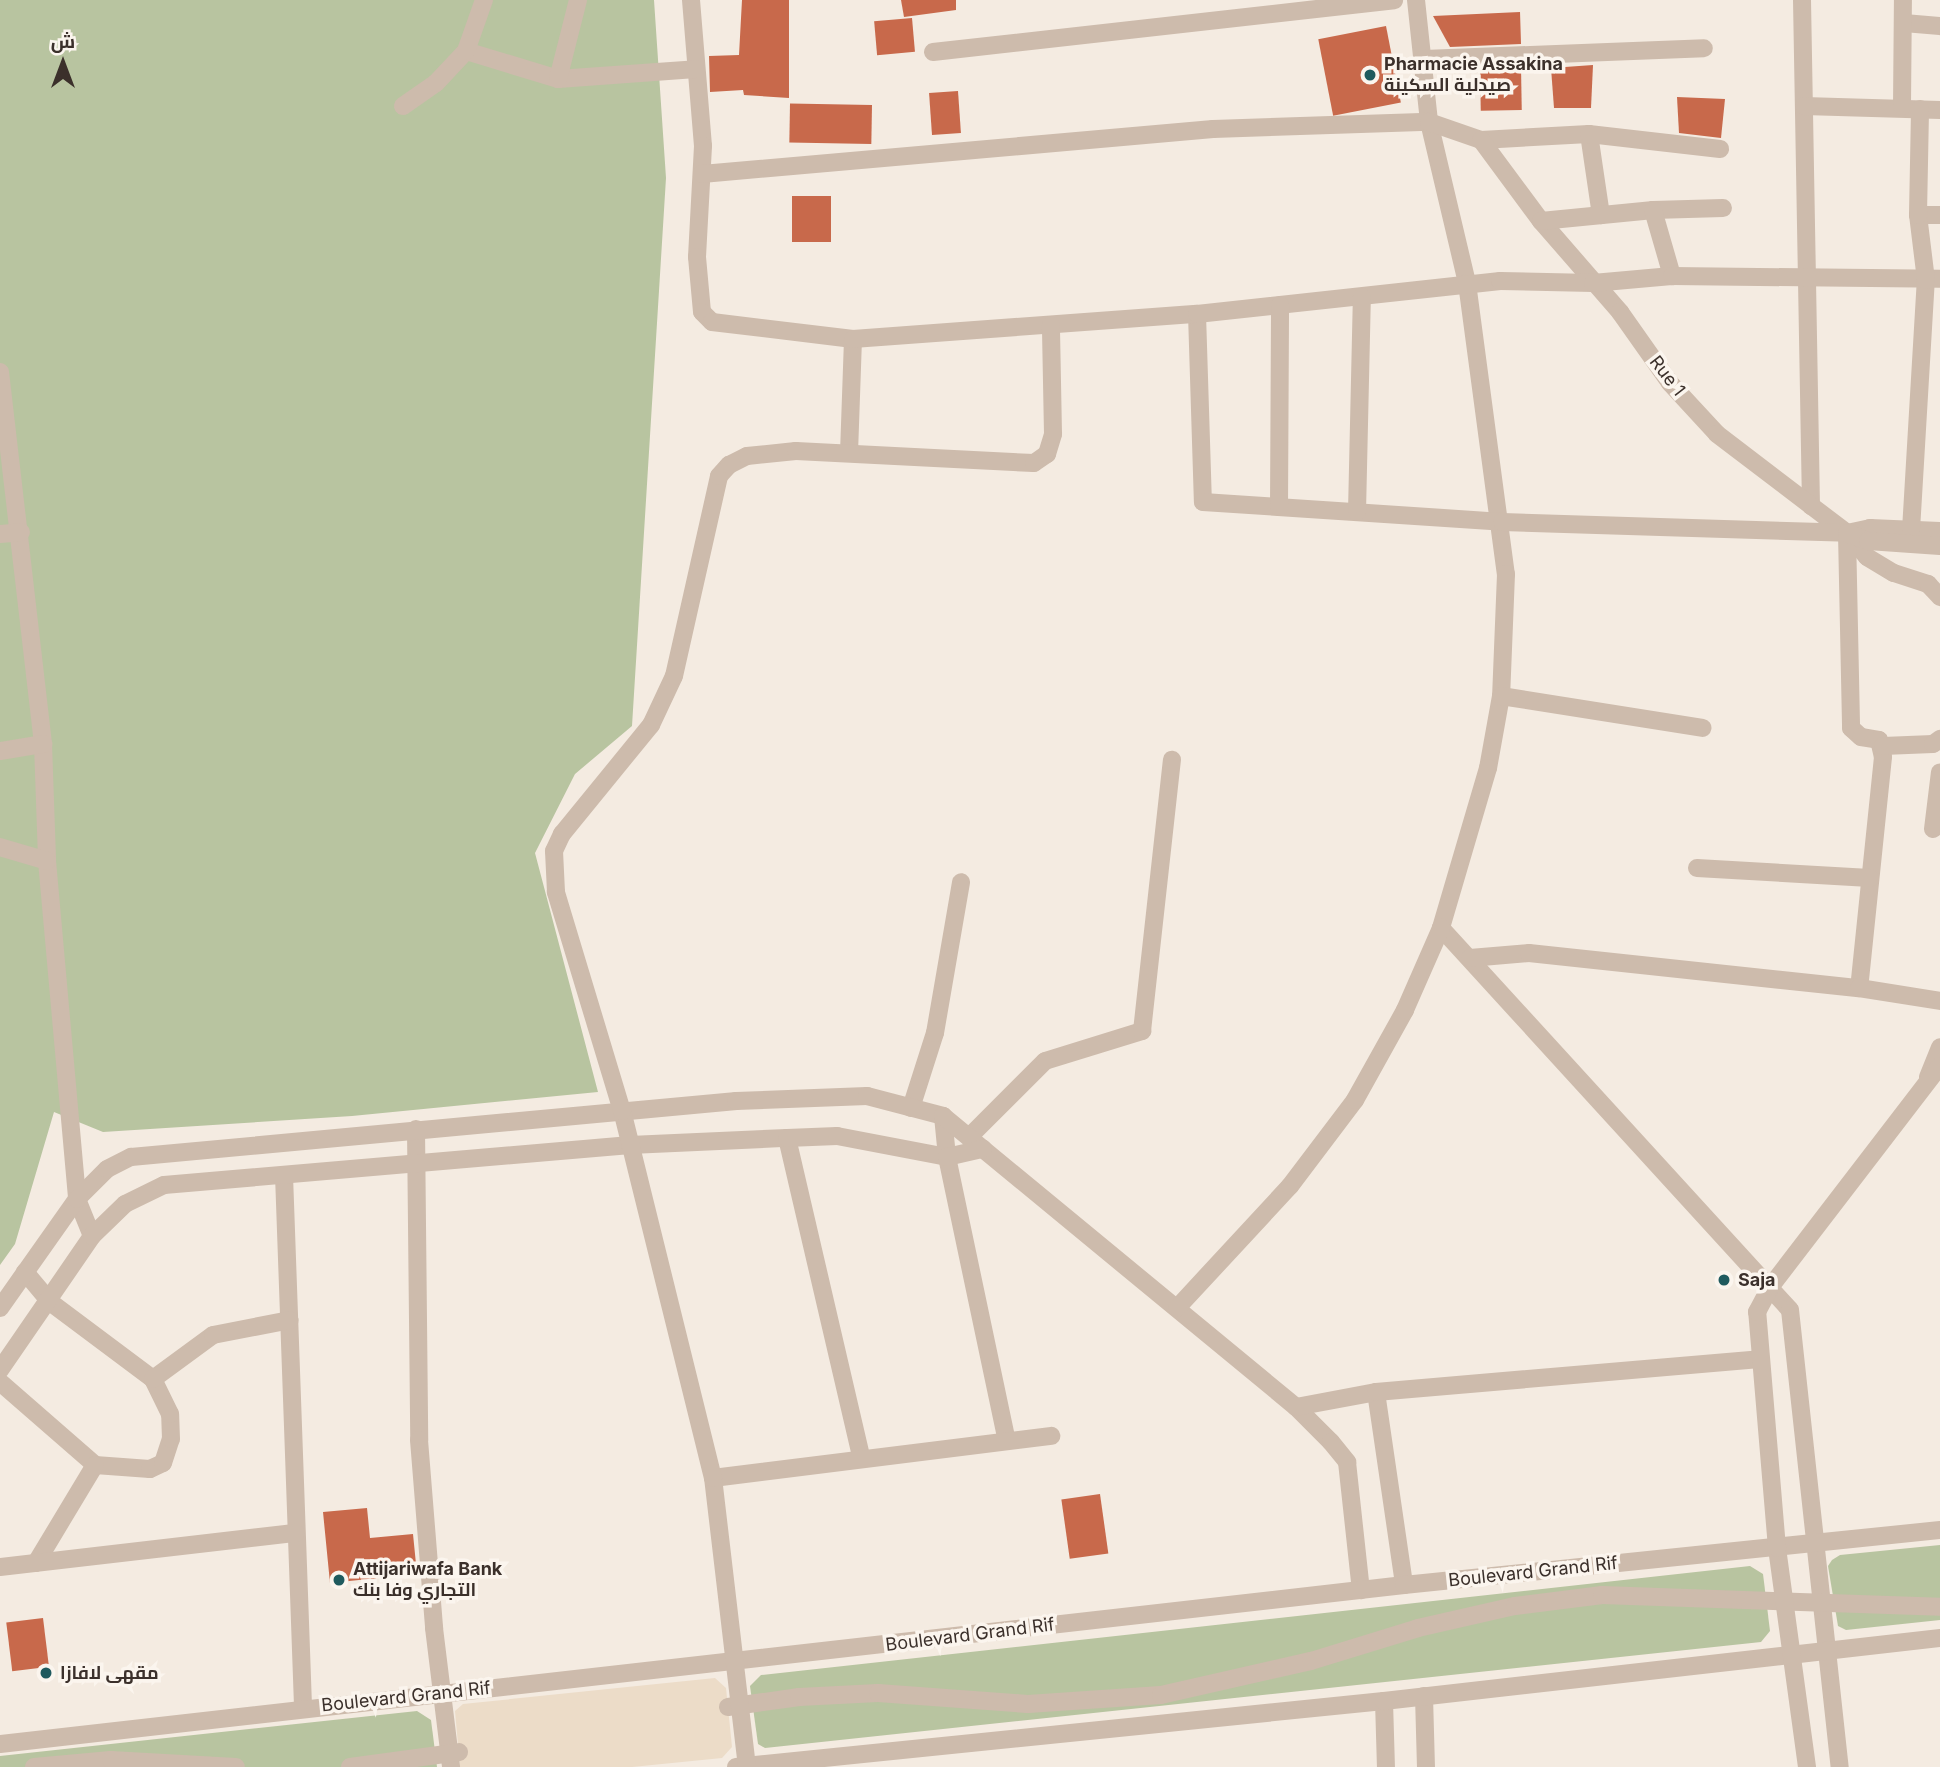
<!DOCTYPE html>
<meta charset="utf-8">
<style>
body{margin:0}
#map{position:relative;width:1940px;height:1767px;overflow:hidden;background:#f4ebe1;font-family:Inter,Cairo,sans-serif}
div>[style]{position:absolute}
.green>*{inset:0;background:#b8c4a0}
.plaza>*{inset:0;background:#ecdcc8}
.building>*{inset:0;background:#c8694b;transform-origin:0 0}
.minor>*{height:18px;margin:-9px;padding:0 9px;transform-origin:9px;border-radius:9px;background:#cdbbac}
.dots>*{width:19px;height:19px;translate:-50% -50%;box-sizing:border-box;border:4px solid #fbf5ee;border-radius:50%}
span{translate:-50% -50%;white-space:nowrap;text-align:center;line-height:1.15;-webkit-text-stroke:7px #fbf5ee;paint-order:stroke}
.poi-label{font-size:18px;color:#3b302b;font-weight:700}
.left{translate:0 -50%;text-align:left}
.street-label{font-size:18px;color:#3b302b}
.north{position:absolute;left:28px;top:28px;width:70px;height:70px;-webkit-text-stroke:5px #fbf5ee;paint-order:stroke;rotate:0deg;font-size:19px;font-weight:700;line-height:28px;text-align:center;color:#3b302b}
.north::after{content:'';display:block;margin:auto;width:24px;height:32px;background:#3b302b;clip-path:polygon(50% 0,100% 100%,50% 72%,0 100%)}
</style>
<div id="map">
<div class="green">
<div style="clip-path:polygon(0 0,654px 0,666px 178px,632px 726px,575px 774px,535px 853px,598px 1092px,352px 1116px,103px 1132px,54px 1112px,15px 1244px,0 1265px)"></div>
<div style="clip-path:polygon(1940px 1545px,1940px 1620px,1846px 1630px,1838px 1626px,1828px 1566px,1832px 1560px,1840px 1555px)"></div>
<div style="clip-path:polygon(1750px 1566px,1763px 1574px,1770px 1631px,1761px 1642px,765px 1748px,758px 1744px,750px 1686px,761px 1675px)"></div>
<div style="clip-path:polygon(417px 1711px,431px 1720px,437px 1767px,0 1767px,0 1756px)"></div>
</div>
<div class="plaza">
<div style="clip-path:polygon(715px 1678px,726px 1688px,732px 1747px,722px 1758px,632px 1767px,460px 1767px,455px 1711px,463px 1704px)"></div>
</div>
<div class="building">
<div style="clip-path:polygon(742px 0,789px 0,789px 98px,744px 95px,743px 90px,710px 92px,709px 56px,739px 55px)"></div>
<div style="clip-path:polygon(901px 0,956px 0,956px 10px,904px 17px)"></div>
<div style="clip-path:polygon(1520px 12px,1521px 44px,1450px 47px,1433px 16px)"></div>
<div style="left:912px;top:18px;width:34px;height:38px;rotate:85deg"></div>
<div style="left:1386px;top:26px;width:78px;height:69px;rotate:79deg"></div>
<div style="clip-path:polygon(1593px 65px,1591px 108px,1554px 108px,1551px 68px)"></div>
<div style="left:1521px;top:67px;width:43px;height:41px;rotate:89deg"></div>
<div style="left:958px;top:91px;width:42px;height:29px;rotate:86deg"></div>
<div style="clip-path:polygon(1677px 97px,1725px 99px,1721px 138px,1679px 133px)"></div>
<div style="left:872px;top:105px;width:39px;height:82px;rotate:91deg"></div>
<div style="left:831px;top:196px;width:46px;height:39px;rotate:90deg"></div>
<div style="left:1100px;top:1494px;width:60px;height:39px;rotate:82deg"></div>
<div style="clip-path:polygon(367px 1508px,370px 1538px,413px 1534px,417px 1574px,330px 1583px,323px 1512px)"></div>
<div style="left:43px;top:1618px;width:49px;height:37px;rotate:83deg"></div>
</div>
<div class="minor">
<div style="left:691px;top:0;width:146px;rotate:85.3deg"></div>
<div style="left:703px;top:146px;width:111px;rotate:93.1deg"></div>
<div style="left:697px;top:257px;width:55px;rotate:84.8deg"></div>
<div style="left:702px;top:312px;width:14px;rotate:45deg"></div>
<div style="left:712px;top:322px;width:142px;rotate:6.9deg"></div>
<div style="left:853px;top:339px;width:113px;rotate:92deg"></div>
<div style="left:1416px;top:0;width:123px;rotate:83.9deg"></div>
<div style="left:1429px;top:122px;width:165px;rotate:76.7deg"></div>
<div style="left:1467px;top:283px;width:294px;rotate:82.4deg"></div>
<div style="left:1506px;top:574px;width:122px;rotate:92.3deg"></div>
<div style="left:1501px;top:696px;width:73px;rotate:100.2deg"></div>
<div style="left:1488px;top:768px;width:167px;rotate:106.4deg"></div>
<div style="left:1441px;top:928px;width:517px;rotate:47.58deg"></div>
<div style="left:1790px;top:1310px;width:460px;rotate:83.8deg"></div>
<div style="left:1802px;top:0;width:506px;rotate:88.98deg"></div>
<div style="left:1904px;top:23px;width:36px;rotate:5deg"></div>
<div style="left:466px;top:51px;width:96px;rotate:16.9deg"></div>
<div style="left:558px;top:79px;width:138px;rotate:-4.1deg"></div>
<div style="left:933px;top:52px;width:464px;rotate:-6.4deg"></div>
<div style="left:1424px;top:59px;width:280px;rotate:-2.2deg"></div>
<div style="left:558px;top:79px;width:81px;rotate:-75.8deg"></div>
<div style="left:403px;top:106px;width:40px;rotate:-34.9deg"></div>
<div style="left:436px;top:83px;width:44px;rotate:-46.8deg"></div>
<div style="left:466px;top:51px;width:54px;rotate:-70.6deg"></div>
<div style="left:1804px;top:106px;width:136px;rotate:1.7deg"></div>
<div style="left:1902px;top:106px;width:106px;rotate:-89.5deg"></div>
<div style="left:1589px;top:134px;width:82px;rotate:81.6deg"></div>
<div style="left:1481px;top:140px;width:108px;rotate:-3.2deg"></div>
<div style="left:1589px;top:134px;width:132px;rotate:6.5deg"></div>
<div style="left:702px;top:174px;width:513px;rotate:-5.03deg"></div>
<div style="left:1213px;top:129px;width:216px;rotate:-1.9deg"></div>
<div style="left:1429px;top:122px;width:55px;rotate:19.1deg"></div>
<div style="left:1481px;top:140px;width:101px;rotate:53.5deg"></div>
<div style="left:1541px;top:221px;width:121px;rotate:49deg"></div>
<div style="left:1620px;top:312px;width:87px;rotate:54.8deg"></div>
<div style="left:1670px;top:383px;width:69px;rotate:47.3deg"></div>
<div style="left:1717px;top:434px;width:163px;rotate:37.3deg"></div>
<div style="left:1847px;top:533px;width:31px;rotate:50deg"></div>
<div style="left:1867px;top:557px;width:31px;rotate:31deg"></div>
<div style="left:1894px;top:573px;width:36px;rotate:18deg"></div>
<div style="left:1928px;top:584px;width:18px;rotate:47deg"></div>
<div style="left:1653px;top:210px;width:70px;rotate:-1.6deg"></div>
<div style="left:1918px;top:215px;width:22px"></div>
<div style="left:1541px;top:221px;width:113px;rotate:-5.6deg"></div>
<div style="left:1653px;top:210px;width:69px;rotate:73.9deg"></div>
<div style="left:1197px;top:314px;width:188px;rotate:88.2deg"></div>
<div style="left:1203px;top:502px;width:300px;rotate:3.8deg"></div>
<div style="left:1502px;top:522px;width:345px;rotate:1.8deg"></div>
<div style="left:1847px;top:533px;width:24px;rotate:-12deg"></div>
<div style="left:1870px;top:528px;width:70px;rotate:2.5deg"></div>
<div style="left:853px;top:339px;width:345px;rotate:-4.2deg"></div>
<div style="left:1197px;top:314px;width:305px;rotate:-6.2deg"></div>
<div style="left:1500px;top:281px;width:93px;rotate:1.2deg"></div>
<div style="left:1593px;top:283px;width:79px;rotate:-5.1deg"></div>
<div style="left:1672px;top:276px;width:268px;rotate:0.6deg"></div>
<div style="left:0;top:372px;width:374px;rotate:83.4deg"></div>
<div style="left:43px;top:744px;width:117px;rotate:88deg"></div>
<div style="left:47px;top:861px;width:339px;rotate:84.9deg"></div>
<div style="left:77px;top:1199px;width:40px;rotate:68deg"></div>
<div style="left:1279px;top:507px;width:202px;rotate:-89.7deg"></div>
<div style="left:1357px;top:512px;width:215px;rotate:-88.7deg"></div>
<div style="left:1911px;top:530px;width:250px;rotate:-86.6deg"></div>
<div style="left:1926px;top:280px;width:65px;rotate:-97deg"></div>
<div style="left:1918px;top:215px;width:106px;rotate:-88.9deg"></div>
<div style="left:1847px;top:533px;width:195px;rotate:88.8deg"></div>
<div style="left:1851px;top:728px;width:13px;rotate:42deg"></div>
<div style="left:1861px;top:737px;width:18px;rotate:9deg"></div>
<div style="left:1879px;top:740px;width:17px;rotate:77deg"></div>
<div style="left:1883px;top:757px;width:232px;rotate:95.9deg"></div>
<div style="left:1847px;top:533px;width:22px;rotate:21deg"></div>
<div style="left:1868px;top:541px;width:72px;rotate:4deg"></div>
<div style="left:0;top:534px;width:21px;rotate:-5deg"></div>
<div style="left:1501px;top:696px;width:204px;rotate:9deg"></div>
<div style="left:1883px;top:746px;width:50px;rotate:-2.3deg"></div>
<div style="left:1933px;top:744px;width:9px;rotate:-36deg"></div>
<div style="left:0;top:751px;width:44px;rotate:-9.2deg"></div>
<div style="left:1933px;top:829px;width:57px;rotate:-83deg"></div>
<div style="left:0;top:847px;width:49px;rotate:16.6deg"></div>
<div style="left:1697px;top:868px;width:173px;rotate:3.3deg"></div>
<div style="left:1470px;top:958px;width:59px;rotate:-4.8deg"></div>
<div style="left:1529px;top:953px;width:332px;rotate:6.1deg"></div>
<div style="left:1859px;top:988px;width:82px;rotate:9.1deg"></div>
<div style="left:1928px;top:1077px;width:32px;rotate:-68deg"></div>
<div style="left:911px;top:1108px;width:79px;rotate:-72.3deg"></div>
<div style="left:935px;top:1033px;width:153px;rotate:-80.2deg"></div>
<div style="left:943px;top:1116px;width:41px;rotate:84.4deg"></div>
<div style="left:947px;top:1157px;width:290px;rotate:78.1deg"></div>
<div style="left:416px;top:1129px;width:311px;rotate:89.4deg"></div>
<div style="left:419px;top:1440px;width:189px;rotate:85.4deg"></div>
<div style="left:434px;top:1628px;width:140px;rotate:83deg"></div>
<div style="left:969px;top:1137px;width:107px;rotate:-45deg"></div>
<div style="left:1045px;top:1061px;width:102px;rotate:-17.2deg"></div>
<div style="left:1142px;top:1031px;width:273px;rotate:-83.7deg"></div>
<div style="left:787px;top:1138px;width:326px;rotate:76.9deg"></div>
<div style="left:284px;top:1175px;width:532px;rotate:87.95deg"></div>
<div style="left:25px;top:1272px;width:39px;rotate:50deg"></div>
<div style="left:50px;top:1302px;width:129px;rotate:36.8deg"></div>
<div style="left:0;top:1308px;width:133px;rotate:-54.8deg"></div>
<div style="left:77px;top:1199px;width:42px;rotate:-45deg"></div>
<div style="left:107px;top:1169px;width:27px;rotate:-27deg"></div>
<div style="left:131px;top:1157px;width:608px;rotate:-5.29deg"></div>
<div style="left:736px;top:1101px;width:131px;rotate:-2.2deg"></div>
<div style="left:867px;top:1096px;width:79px;rotate:14.7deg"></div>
<div style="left:943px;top:1116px;width:457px;rotate:39.5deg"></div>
<div style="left:1296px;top:1407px;width:49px;rotate:45deg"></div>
<div style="left:1331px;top:1442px;width:26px;rotate:51deg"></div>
<div style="left:1347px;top:1462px;width:129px;rotate:83.8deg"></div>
<div style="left:1177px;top:1308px;width:166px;rotate:-47.2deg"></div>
<div style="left:1290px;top:1186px;width:108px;rotate:-52.9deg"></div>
<div style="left:1355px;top:1100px;width:103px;rotate:-60.9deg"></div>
<div style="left:1405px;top:1010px;width:90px;rotate:-66.3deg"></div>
<div style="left:0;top:1370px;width:163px;rotate:-55.5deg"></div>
<div style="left:92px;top:1236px;width:46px;rotate:-44.1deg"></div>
<div style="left:125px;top:1204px;width:43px;rotate:-26deg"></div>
<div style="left:164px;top:1185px;width:468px;rotate:-4.9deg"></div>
<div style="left:630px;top:1145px;width:157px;rotate:-2.6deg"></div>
<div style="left:787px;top:1138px;width:50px;rotate:-2.3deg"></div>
<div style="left:837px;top:1136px;width:112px;rotate:10.8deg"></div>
<div style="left:947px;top:1157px;width:37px;rotate:-13deg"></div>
<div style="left:0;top:1382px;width:126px;rotate:41.1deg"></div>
<div style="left:95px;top:1465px;width:55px;rotate:4.2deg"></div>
<div style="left:150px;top:1469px;width:14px;rotate:-25deg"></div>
<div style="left:163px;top:1463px;width:25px;rotate:-72deg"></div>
<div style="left:171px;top:1439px;width:25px;rotate:-92deg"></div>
<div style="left:170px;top:1414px;width:39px;rotate:-116deg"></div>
<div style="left:153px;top:1379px;width:74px;rotate:-36.3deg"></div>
<div style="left:213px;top:1335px;width:78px;rotate:-11deg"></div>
<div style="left:1376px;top:1392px;width:195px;rotate:81.7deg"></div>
<div style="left:1296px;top:1407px;width:81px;rotate:-10.6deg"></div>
<div style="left:1376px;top:1392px;width:385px;rotate:-4.9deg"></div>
<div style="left:713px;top:1478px;width:341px;rotate:-7.1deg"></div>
<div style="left:36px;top:1563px;width:114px;rotate:-59deg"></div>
<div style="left:0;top:1567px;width:298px;rotate:-6.6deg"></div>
<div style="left:1424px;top:1696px;width:71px;rotate:88.4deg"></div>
<div style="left:1384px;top:1701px;width:66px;rotate:88.3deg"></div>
<div style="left:728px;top:1707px;width:72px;rotate:-8deg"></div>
<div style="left:799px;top:1697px;width:79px;rotate:-2.9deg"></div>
<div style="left:878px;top:1693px;width:150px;rotate:4.2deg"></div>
<div style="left:1028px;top:1704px;width:133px;rotate:-3.9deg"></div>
<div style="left:1161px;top:1695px;width:154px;rotate:-12.8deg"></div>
<div style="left:1311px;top:1661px;width:112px;rotate:-17.1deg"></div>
<div style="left:1418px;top:1628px;width:99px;rotate:-12.8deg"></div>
<div style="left:1515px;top:1606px;width:88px;rotate:-7.2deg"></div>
<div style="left:1602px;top:1595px;width:338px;rotate:2deg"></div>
<div style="left:0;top:1744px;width:1413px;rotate:-6.46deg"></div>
<div style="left:1404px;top:1585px;width:539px;rotate:-5.86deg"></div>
<div style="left:34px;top:1767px;width:77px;rotate:-5.2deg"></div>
<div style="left:111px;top:1760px;width:125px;rotate:3.2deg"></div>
<div style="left:350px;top:1767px;width:110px;rotate:-7.8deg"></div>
<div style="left:736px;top:1767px;width:651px;rotate:-5.82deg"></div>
<div style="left:1384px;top:1701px;width:560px;rotate:-6.46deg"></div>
<div style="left:747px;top:1767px;width:291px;rotate:-96.7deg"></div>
<div style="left:713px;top:1478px;width:378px;rotate:-103.9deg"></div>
<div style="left:622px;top:1111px;width:229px;rotate:-106.8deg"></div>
<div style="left:556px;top:892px;width:41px;rotate:-92.8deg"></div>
<div style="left:554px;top:851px;width:19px;rotate:-65deg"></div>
<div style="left:562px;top:834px;width:141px;rotate:-50.8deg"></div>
<div style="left:651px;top:725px;width:54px;rotate:-64.9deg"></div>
<div style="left:674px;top:676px;width:205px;rotate:-77.3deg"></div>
<div style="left:719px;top:476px;width:15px;rotate:-48deg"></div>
<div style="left:729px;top:465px;width:20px;rotate:-27deg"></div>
<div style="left:747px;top:456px;width:49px;rotate:-5.8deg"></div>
<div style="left:796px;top:451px;width:238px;rotate:2.9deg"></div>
<div style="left:1034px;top:463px;width:16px;rotate:-35deg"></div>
<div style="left:1047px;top:454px;width:21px;rotate:-73deg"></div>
<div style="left:1053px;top:434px;width:109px;rotate:-91.1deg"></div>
<div style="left:1807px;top:1767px;width:221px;rotate:-97.8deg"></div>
<div style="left:1777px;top:1548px;width:237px;rotate:-94.8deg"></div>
<div style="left:1757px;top:1312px;width:30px;rotate:-62deg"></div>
<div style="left:1771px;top:1286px;width:277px;rotate:-52.5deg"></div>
</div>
<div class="dots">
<div style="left:1370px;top:75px;background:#1f5a5e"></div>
<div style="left:1724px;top:1280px;background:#1f5a5e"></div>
<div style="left:339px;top:1580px;background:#1f5a5e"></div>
<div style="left:46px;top:1673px;background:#1f5a5e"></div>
</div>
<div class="poi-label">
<span class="left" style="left:1384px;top:75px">Pharmacie Assakina<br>صيدلية السكينة</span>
<span class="left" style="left:1738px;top:1280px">Saja</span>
<span class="left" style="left:353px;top:1580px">Attijariwafa Bank<br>التجاري وفا بنك</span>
<span class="left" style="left:60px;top:1673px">مقهى لافازا</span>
</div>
<div class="street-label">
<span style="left:1667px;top:376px;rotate:52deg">Rue 1</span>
<span style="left:1533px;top:1572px;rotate:-6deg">Boulevard Grand Rif</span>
<span style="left:970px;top:1635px;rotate:-7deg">Boulevard Grand Rif</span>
<span style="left:406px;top:1697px;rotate:-6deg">Boulevard Grand Rif</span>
</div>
<div class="north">ش</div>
</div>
